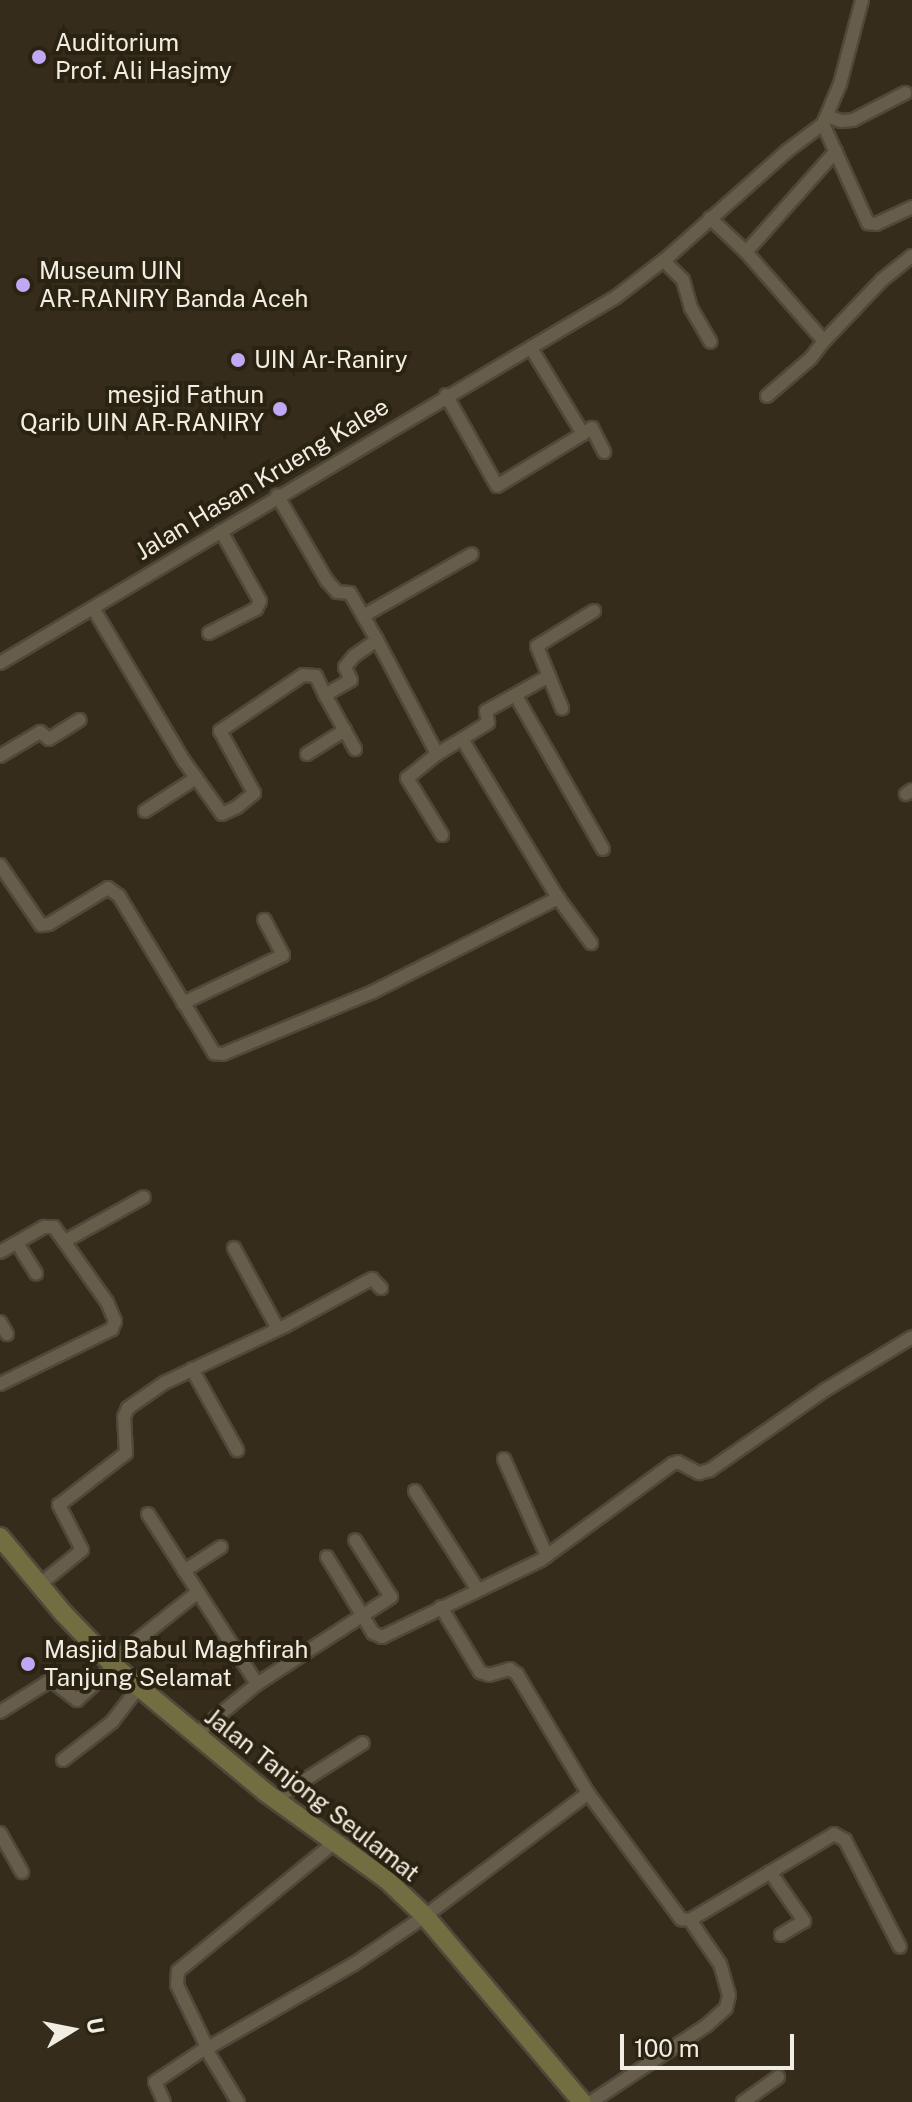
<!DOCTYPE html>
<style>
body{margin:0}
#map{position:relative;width:912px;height:2102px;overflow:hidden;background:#352c1b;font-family:"Public Sans",sans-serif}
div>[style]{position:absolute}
.roads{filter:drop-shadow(2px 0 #4f493a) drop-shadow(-2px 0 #4f493a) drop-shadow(0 2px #4f493a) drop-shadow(0 -2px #4f493a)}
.street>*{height:12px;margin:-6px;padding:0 6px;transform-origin:6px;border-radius:6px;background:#665d4a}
.secondary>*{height:18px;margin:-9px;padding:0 9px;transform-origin:9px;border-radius:9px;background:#726e42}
.dots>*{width:22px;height:22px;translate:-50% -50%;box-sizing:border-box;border:4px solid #2b2312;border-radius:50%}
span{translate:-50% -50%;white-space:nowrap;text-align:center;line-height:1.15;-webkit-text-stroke:8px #2b2312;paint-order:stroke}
.poi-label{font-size:24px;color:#f2ede2}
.left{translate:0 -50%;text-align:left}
.right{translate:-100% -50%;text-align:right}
.street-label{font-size:24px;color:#f2ede2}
.north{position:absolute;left:32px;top:1990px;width:80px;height:80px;-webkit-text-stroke:6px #2b2312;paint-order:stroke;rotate:80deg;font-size:22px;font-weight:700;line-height:32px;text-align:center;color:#f2ede2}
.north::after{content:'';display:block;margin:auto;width:28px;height:36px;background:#f2ede2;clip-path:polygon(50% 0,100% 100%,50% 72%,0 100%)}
.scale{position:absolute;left:620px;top:2034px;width:174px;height:36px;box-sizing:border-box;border:4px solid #f2ede2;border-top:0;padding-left:10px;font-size:24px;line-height:28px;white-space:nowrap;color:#f2ede2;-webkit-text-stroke:6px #2b2312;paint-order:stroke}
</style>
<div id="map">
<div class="roads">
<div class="street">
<div style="left:827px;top:116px;width:15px;rotate:20deg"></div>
<div style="left:841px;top:121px;width:12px;rotate:-5deg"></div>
<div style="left:853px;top:120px;width:59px;rotate:-27.4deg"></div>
<div style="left:823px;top:124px;width:109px;rotate:65.6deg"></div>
<div style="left:868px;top:223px;width:8px;rotate:7deg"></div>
<div style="left:876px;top:224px;width:40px;rotate:-25deg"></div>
<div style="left:710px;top:218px;width:50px;rotate:43.4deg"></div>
<div style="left:746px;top:252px;width:118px;rotate:48.8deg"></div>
<div style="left:824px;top:341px;width:84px;rotate:-46.4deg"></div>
<div style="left:882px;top:280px;width:38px;rotate:-39deg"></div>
<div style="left:746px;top:252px;width:135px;rotate:-48.3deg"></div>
<div style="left:664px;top:261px;width:27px;rotate:45deg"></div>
<div style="left:683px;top:280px;width:29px;rotate:74deg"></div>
<div style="left:691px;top:308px;width:39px;rotate:60deg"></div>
<div style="left:531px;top:348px;width:100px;rotate:58.8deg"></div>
<div style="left:583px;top:434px;width:11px;rotate:-34deg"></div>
<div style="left:592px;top:428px;width:27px;rotate:63deg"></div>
<div style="left:446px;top:395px;width:104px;rotate:60.7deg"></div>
<div style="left:497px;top:486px;width:100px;rotate:-31.2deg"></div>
<div style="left:767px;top:396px;width:58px;rotate:-40.8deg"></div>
<div style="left:811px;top:358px;width:21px;rotate:-53deg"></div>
<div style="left:93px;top:608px;width:178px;rotate:59.3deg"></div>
<div style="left:184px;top:761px;width:65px;rotate:54.4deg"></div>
<div style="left:222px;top:814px;width:17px;rotate:-25deg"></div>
<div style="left:237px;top:807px;width:22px;rotate:-39deg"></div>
<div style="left:254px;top:793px;width:71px;rotate:-118.7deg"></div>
<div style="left:220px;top:731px;width:100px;rotate:-34deg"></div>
<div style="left:303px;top:675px;width:13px;rotate:4deg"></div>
<div style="left:316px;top:676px;width:21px;rotate:65deg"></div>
<div style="left:325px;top:695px;width:30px;rotate:-30deg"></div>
<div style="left:351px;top:680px;width:14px;rotate:-115deg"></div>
<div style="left:345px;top:667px;width:14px;rotate:-51deg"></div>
<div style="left:354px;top:656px;width:28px;rotate:-35deg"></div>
<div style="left:377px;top:640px;width:54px;rotate:-119.9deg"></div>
<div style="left:350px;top:593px;width:13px;rotate:-176deg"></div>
<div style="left:337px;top:592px;width:15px;rotate:-132deg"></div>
<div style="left:327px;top:581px;width:99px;rotate:-120.2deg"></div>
<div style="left:363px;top:616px;width:125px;rotate:-29.6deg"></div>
<div style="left:209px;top:633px;width:53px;rotate:-27.1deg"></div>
<div style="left:256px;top:609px;width:9px;rotate:-63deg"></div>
<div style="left:260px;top:601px;width:80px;rotate:-119.1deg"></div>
<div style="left:377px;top:640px;width:129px;rotate:62.2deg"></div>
<div style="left:437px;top:754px;width:29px;rotate:-31deg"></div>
<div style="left:462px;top:739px;width:186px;rotate:58.9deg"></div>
<div style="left:558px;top:898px;width:56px;rotate:53.7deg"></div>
<div style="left:0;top:663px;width:717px;rotate:-30.72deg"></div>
<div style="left:616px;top:297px;width:66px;rotate:-37.6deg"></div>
<div style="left:668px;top:257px;width:159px;rotate:-41.7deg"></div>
<div style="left:787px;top:151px;width:45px;rotate:-36.9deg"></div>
<div style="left:823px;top:124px;width:43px;rotate:-67deg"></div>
<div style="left:840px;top:84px;width:87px;rotate:-75.3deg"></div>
<div style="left:549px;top:676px;width:35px;rotate:68deg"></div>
<div style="left:325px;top:695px;width:62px;rotate:60.9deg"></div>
<div style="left:516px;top:696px;width:176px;rotate:60.4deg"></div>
<div style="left:462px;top:739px;width:31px;rotate:-32deg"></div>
<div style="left:488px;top:723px;width:12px;rotate:-99deg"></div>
<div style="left:486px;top:711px;width:72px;rotate:-29.1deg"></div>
<div style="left:549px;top:676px;width:32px;rotate:-112deg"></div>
<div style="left:537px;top:646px;width:67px;rotate:-31.6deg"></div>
<div style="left:307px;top:754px;width:45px;rotate:-32.3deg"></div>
<div style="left:437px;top:754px;width:38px;rotate:141deg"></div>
<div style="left:407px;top:778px;width:67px;rotate:58.4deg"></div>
<div style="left:0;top:756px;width:47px;rotate:-31deg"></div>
<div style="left:40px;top:732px;width:11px;rotate:38deg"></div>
<div style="left:49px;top:739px;width:36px;rotate:-32deg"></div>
<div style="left:906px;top:794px;width:7px;rotate:-34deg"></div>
<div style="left:145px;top:811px;width:61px;rotate:-32.9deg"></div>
<div style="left:0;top:865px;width:73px;rotate:55.7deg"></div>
<div style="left:41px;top:925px;width:8px;rotate:-7deg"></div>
<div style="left:49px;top:924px;width:69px;rotate:-31.4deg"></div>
<div style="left:108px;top:888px;width:14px;rotate:36deg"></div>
<div style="left:119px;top:896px;width:184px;rotate:58.8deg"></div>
<div style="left:214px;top:1053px;width:9px;rotate:6deg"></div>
<div style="left:223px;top:1054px;width:162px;rotate:-22.5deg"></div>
<div style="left:373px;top:992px;width:208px;rotate:-26.9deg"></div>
<div style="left:183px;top:1003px;width:111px;rotate:-25.6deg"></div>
<div style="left:283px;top:955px;width:40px;rotate:-118deg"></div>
<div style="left:65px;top:1241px;width:90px;rotate:-29.1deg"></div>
<div style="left:17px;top:1243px;width:36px;rotate:58deg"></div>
<div style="left:234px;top:1248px;width:92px;rotate:61.5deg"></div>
<div style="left:0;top:1252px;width:51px;rotate:-29.6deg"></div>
<div style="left:44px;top:1227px;width:10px"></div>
<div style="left:54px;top:1227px;width:92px;rotate:54.8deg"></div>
<div style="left:107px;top:1302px;width:21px;rotate:67deg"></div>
<div style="left:115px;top:1321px;width:9px;rotate:111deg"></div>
<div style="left:112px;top:1329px;width:125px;rotate:153.8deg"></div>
<div style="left:0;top:1322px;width:14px;rotate:60deg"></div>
<div style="left:192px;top:1369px;width:93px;rotate:60.9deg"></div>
<div style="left:504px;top:1459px;width:106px;rotate:66.1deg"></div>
<div style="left:415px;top:1491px;width:117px;rotate:57.5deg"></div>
<div style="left:148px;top:1514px;width:202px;rotate:57.3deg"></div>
<div style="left:327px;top:1557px;width:89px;rotate:58.8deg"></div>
<div style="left:373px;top:1633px;width:10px;rotate:24deg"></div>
<div style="left:382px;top:1637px;width:177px;rotate:-25.8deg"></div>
<div style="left:541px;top:1560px;width:162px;rotate:-36.2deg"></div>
<div style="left:672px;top:1464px;width:6px;rotate:-18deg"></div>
<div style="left:678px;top:1462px;width:24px;rotate:28deg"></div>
<div style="left:699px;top:1473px;width:11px;rotate:-15deg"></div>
<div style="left:710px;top:1470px;width:140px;rotate:-34.8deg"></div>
<div style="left:825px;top:1390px;width:102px;rotate:-31.3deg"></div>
<div style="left:184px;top:1571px;width:44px;rotate:-33deg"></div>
<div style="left:39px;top:1585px;width:55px;rotate:-39.1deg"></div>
<div style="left:82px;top:1550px;width:51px;rotate:-117.1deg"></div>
<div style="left:59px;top:1505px;width:85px;rotate:-37.8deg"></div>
<div style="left:126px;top:1453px;width:36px;rotate:-93deg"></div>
<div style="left:124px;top:1417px;width:10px;rotate:-66deg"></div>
<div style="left:128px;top:1408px;width:44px;rotate:-34.8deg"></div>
<div style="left:164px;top:1383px;width:134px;rotate:-25.2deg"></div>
<div style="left:285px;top:1326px;width:92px;rotate:-28.5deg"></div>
<div style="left:366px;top:1282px;width:7px;rotate:-27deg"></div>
<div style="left:372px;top:1279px;width:13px;rotate:45deg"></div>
<div style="left:441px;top:1607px;width:76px;rotate:59deg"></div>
<div style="left:480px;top:1672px;width:9px;rotate:18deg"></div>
<div style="left:489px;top:1675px;width:22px;rotate:-16deg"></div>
<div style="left:510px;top:1669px;width:9px;rotate:36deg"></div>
<div style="left:517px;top:1674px;width:139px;rotate:59.2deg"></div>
<div style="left:588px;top:1793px;width:157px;rotate:53.6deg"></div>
<div style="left:681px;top:1919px;width:9px;rotate:6deg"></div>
<div style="left:690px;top:1920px;width:168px;rotate:-30.8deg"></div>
<div style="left:834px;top:1834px;width:13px;rotate:29deg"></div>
<div style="left:845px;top:1840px;width:120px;rotate:62.8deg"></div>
<div style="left:110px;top:1662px;width:112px;rotate:-38.5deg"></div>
<div style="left:0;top:1712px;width:60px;rotate:-32.1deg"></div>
<div style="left:51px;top:1680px;width:33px;rotate:38deg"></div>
<div style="left:77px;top:1700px;width:50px;rotate:-42.6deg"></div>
<div style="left:196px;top:1734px;width:79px;rotate:-39.3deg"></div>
<div style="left:257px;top:1684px;width:160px;rotate:-33deg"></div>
<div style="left:391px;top:1597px;width:67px;rotate:-122.3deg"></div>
<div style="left:63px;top:1760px;width:62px;rotate:-37.8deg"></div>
<div style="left:112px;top:1722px;width:44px;rotate:-52.4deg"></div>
<div style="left:275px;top:1799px;width:104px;rotate:-32.5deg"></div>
<div style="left:0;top:1833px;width:45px;rotate:60.6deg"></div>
<div style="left:770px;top:1872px;width:60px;rotate:55.2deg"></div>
<div style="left:804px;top:1921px;width:27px;rotate:149deg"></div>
<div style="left:164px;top:2102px;width:22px;rotate:-114deg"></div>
<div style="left:155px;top:2082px;width:63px;rotate:-33.9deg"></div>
<div style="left:207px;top:2047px;width:69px;rotate:-115.8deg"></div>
<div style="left:177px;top:1985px;width:14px;rotate:-86deg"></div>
<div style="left:178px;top:1971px;width:203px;rotate:-39.4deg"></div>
<div style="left:238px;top:2102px;width:62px;rotate:-121.1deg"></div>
<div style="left:206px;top:2049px;width:171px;rotate:-29.9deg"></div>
<div style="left:354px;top:1964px;width:86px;rotate:-34.1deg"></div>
<div style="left:425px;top:1916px;width:204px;rotate:-37deg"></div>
<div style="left:591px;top:2102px;width:138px;rotate:-33.5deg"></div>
<div style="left:706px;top:2026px;width:27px;rotate:-42deg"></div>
<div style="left:726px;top:2008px;width:13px;rotate:-77deg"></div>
<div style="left:729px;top:1995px;width:32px;rotate:-106deg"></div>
<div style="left:720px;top:1964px;width:53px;rotate:-124.3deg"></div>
<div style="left:743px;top:2102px;width:43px;rotate:-35.5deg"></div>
</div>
<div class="secondary">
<div style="left:0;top:1537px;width:100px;rotate:50.3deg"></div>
<div style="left:64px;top:1614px;width:72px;rotate:46.1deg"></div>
<div style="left:114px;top:1666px;width:197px;rotate:39.8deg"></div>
<div style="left:265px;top:1792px;width:150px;rotate:35.8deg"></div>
<div style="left:387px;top:1880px;width:52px;rotate:43.5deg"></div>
<div style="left:425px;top:1916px;width:243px;rotate:49.8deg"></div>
</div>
</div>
<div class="dots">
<div style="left:39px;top:57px;background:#bfa8f4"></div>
<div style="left:23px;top:285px;background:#bfa8f4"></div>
<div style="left:238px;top:360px;background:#bfa8f4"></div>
<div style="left:280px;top:409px;background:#bfa8f4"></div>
<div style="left:28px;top:1664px;background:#bfa8f4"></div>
</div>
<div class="poi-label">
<span class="left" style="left:55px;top:57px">Auditorium<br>Prof. Ali Hasjmy</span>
<span class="left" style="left:39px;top:285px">Museum UIN<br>AR-RANIRY Banda Aceh</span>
<span class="left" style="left:254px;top:360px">UIN Ar-Raniry</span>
<span class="right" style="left:264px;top:409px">mesjid Fathun<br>Qarib UIN AR-RANIRY</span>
<span class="left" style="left:44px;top:1664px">Masjid Babul Maghfirah<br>Tanjung Selamat</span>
</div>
<div class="street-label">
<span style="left:262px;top:479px;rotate:-31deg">Jalan Hasan Krueng Kalee</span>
<span style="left:312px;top:1795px;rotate:38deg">Jalan Tanjong Seulamat</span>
</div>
<div class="north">U</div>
<div class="scale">100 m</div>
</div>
